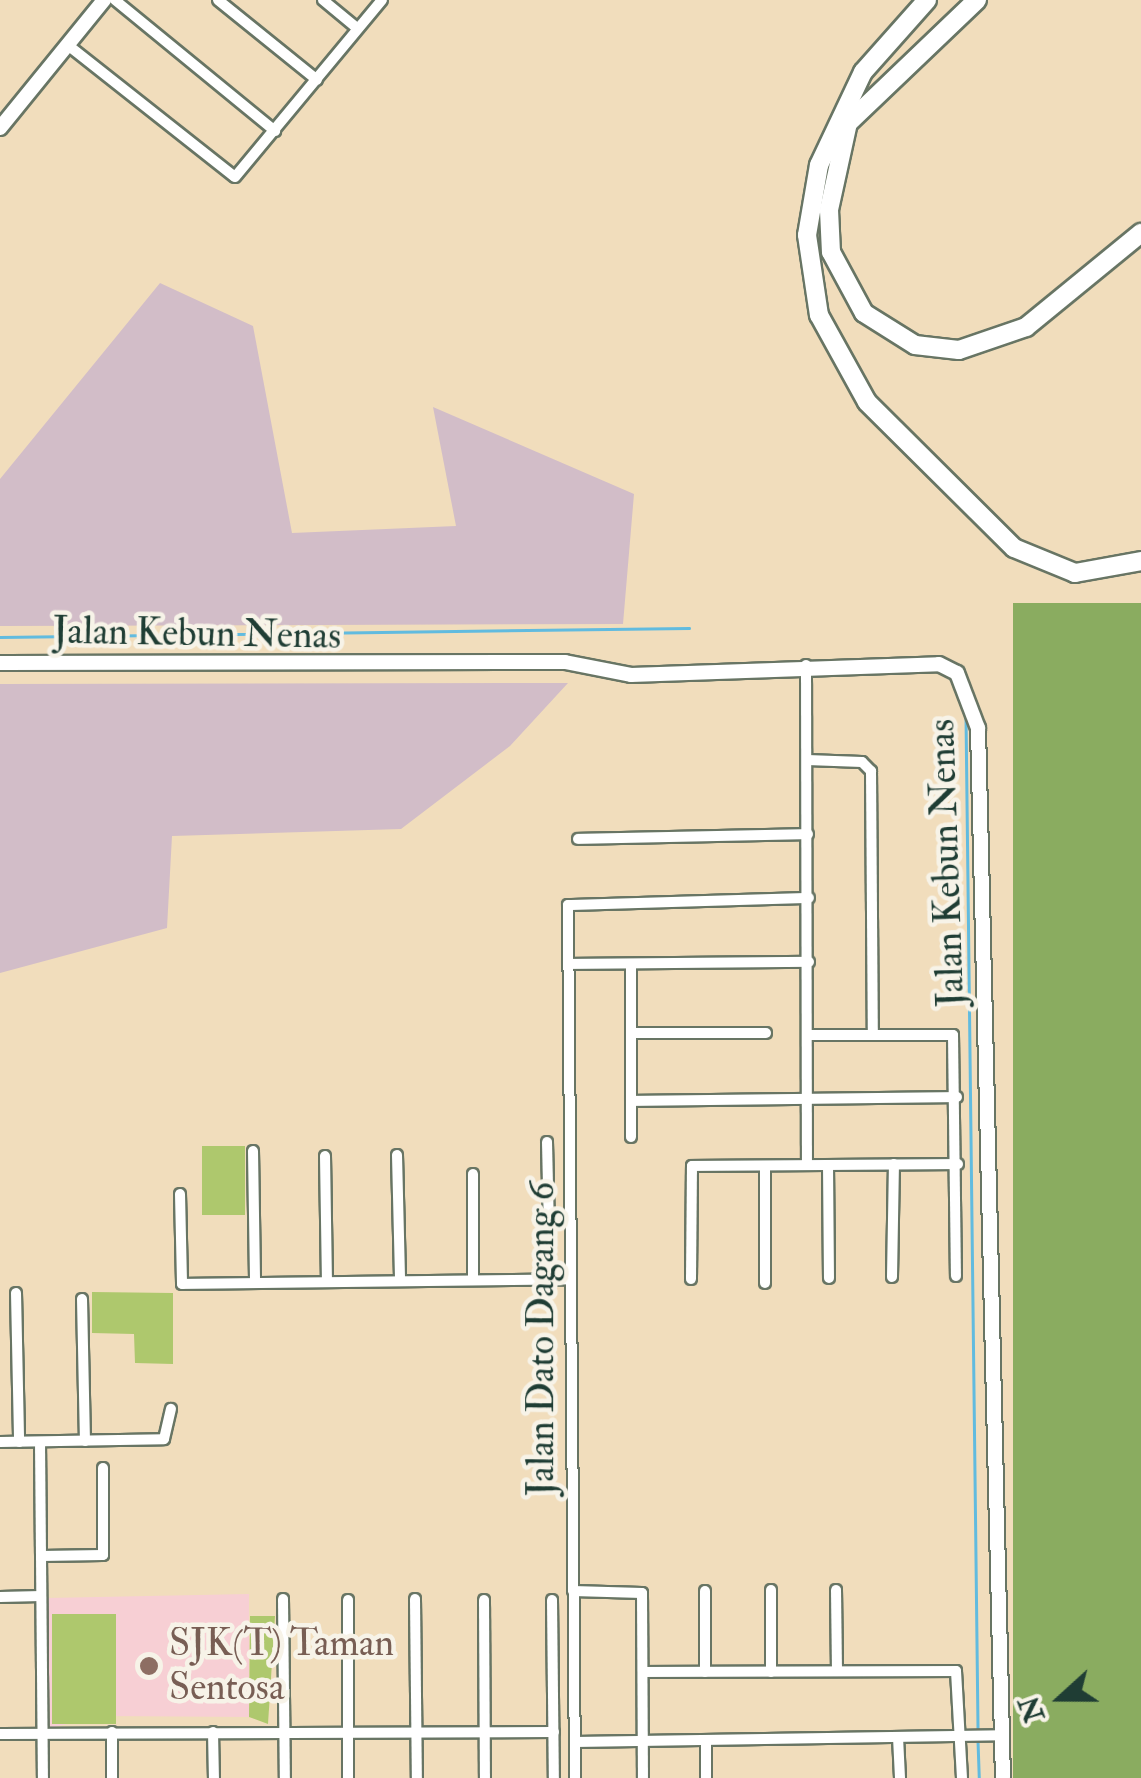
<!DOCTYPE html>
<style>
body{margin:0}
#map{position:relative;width:1141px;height:1778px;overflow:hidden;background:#f1ddbc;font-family:"IM FELL Double Pica",serif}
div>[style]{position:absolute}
.built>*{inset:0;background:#f7cfd4}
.industrial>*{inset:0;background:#d2bdc8}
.green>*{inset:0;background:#aec86d;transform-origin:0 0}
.forest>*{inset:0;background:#8aac60;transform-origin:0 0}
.stream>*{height:2.5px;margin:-1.25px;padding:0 1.25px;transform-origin:1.25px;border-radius:1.25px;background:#61bbdf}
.roads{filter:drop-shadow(2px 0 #687564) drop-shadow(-2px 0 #687564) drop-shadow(0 2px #687564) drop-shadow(0 -2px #687564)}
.street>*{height:10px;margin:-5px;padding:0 5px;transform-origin:5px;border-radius:5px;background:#fff}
.secondary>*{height:14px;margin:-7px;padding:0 7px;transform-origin:7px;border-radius:7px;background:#fff}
.highway>*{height:18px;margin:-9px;padding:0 9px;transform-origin:9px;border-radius:9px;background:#fff}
.dots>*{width:28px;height:28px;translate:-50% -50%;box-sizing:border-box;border:5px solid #f7f3e8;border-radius:50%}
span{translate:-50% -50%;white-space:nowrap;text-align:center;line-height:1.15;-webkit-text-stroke:9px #f7f3e8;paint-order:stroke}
.street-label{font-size:38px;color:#1f3d34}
.education-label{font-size:38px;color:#785e54}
.left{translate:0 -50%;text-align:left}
.north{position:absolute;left:1011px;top:1648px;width:100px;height:100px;-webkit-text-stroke:8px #f7f3e8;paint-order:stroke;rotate:249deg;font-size:28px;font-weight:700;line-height:40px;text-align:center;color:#1f3d34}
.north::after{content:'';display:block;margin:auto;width:35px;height:45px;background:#1f3d34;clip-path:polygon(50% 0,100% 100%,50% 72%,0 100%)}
</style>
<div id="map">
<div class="built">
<div style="clip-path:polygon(249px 1594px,249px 1717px,102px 1716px,50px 1728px,47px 1598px)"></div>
</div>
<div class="industrial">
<div style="clip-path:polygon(160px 283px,253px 326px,292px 533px,456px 526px,433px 407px,634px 494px,623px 624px,0 626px,0 479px)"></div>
<div style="clip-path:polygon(568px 683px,510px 746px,401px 829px,172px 836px,167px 928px,0 973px,0 684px)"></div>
</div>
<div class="green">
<div style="left:202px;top:1146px;width:43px;height:69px"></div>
<div style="clip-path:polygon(92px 1292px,173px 1293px,173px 1364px,135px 1363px,134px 1334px,92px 1333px)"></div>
<div style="left:52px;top:1614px;width:64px;height:110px"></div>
<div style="clip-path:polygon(250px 1616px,275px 1616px,268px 1724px,249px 1717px)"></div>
</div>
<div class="forest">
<div style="left:1141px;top:603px;width:1175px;height:128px;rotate:90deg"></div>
</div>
<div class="stream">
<div style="left:0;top:637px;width:689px;rotate:-0.75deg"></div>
<div style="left:966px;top:716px;width:1017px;rotate:89.32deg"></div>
<div style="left:978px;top:1741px;width:37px;rotate:88deg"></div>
</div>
<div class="roads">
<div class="street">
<div style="left:115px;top:0;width:207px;rotate:39.3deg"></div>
<div style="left:218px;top:0;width:127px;rotate:38.9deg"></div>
<div style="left:323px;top:0;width:45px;rotate:39.6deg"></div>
<div style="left:69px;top:46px;width:211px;rotate:38.3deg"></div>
<div style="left:235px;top:177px;width:230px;rotate:-50.3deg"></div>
<div style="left:806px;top:665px;width:500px;rotate:89.89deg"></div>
<div style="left:807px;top:760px;width:55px;rotate:2.1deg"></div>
<div style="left:862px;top:762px;width:13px;rotate:45deg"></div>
<div style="left:871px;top:771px;width:262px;rotate:89.6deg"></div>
<div style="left:578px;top:839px;width:230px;rotate:-1.2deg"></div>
<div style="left:568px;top:964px;width:241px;rotate:-0.5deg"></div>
<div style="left:631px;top:1033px;width:135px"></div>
<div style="left:810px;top:1035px;width:143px"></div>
<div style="left:953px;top:1035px;width:241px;rotate:89.3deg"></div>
<div style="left:631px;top:1101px;width:326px;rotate:-0.7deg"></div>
<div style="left:631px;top:1137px;width:173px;rotate:-90deg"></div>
<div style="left:547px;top:1142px;width:137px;rotate:88.7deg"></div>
<div style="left:253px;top:1151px;width:132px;rotate:89.1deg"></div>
<div style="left:397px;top:1155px;width:126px;rotate:88.6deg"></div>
<div style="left:325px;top:1156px;width:126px;rotate:89.1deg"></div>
<div style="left:828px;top:1165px;width:113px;rotate:89.5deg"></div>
<div style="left:180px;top:1194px;width:90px;rotate:88.7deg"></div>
<div style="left:182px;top:1284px;width:388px;rotate:-0.7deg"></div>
<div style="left:892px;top:1277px;width:113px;rotate:-89deg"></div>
<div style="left:691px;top:1279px;width:113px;rotate:-89.5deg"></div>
<div style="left:692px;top:1166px;width:266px;rotate:-0.4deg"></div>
<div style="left:473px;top:1280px;width:106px;rotate:-90deg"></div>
<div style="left:765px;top:1283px;width:117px;rotate:-90deg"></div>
<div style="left:16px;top:1293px;width:149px;rotate:88.8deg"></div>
<div style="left:82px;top:1299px;width:142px;rotate:88.8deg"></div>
<div style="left:0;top:1442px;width:164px;rotate:-1deg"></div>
<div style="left:164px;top:1439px;width:31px;rotate:-77deg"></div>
<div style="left:40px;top:1442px;width:336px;rotate:89.5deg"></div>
<div style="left:41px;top:1556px;width:62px;rotate:-0.9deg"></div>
<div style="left:103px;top:1555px;width:87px;rotate:-90deg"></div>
<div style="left:771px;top:1590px;width:82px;rotate:90deg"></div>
<div style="left:836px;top:1590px;width:81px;rotate:89.3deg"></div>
<div style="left:573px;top:1591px;width:69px;rotate:1.7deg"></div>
<div style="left:642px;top:1593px;width:185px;rotate:89.7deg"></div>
<div style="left:705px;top:1591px;width:81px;rotate:90deg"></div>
<div style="left:0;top:1597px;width:41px;rotate:-1.4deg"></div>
<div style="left:283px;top:1599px;width:179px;rotate:89.4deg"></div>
<div style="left:415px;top:1599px;width:179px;rotate:89.4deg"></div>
<div style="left:348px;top:1600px;width:178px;rotate:90deg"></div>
<div style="left:484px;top:1600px;width:178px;rotate:89.7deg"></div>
<div style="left:552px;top:1600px;width:178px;rotate:89.4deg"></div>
<div style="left:643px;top:1672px;width:313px;rotate:-0.2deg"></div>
<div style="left:956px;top:1671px;width:107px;rotate:86.8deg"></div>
<div style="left:112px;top:1732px;width:46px;rotate:90deg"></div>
<div style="left:213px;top:1732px;width:46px;rotate:88.8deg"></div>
<div style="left:0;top:1734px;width:554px;rotate:-0.21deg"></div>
<div style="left:898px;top:1737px;width:41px;rotate:87.2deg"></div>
<div style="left:706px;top:1740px;width:38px;rotate:90deg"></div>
<div style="left:575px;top:1742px;width:427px;rotate:-0.9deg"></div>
<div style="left:575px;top:1778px;width:873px;rotate:-90.46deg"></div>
<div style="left:568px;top:905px;width:241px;rotate:-1.7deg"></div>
</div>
<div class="secondary">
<div style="left:0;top:128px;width:165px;rotate:-50.9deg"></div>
<div style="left:0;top:663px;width:565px;rotate:-0.1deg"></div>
<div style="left:565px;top:662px;width:67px;rotate:11.1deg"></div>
<div style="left:631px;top:675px;width:308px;rotate:-2deg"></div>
<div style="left:939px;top:664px;width:20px;rotate:27deg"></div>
<div style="left:957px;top:673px;width:59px;rotate:69.1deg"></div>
<div style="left:978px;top:728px;width:1050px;rotate:88.64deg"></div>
</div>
<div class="highway">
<div style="left:927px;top:0;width:96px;rotate:131.6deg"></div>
<div style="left:863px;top:72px;width:103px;rotate:115.3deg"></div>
<div style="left:819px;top:165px;width:71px;rotate:99.7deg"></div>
<div style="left:807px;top:235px;width:81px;rotate:81.5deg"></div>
<div style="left:819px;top:315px;width:99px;rotate:61.1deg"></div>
<div style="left:867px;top:402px;width:207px;rotate:44.8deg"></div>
<div style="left:1014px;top:548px;width:66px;rotate:22.3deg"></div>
<div style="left:1075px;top:573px;width:67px;rotate:-10.3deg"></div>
<div style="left:849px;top:118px;width:94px;rotate:102.3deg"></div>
<div style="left:829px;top:210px;width:42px;rotate:87.3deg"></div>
<div style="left:831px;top:252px;width:69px;rotate:61.6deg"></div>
<div style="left:864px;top:313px;width:60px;rotate:32.1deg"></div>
<div style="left:915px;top:345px;width:44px;rotate:6.5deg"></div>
<div style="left:959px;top:350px;width:71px;rotate:-18.9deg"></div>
<div style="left:1026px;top:327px;width:149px;rotate:-39.3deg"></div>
<div style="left:844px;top:127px;width:184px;rotate:-43.7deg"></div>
</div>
</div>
<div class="dots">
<div style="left:149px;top:1666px;background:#8d6e63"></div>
</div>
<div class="street-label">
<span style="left:197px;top:634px;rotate:1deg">Jalan Kebun Nenas</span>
<span style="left:947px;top:863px;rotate:-92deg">Jalan Kebun Nenas</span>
<span style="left:542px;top:1339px;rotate:-90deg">Jalan Dato Dagang 6</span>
</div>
<div class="education-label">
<span class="left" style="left:169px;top:1666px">SJK(T) Taman<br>Sentosa</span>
</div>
<div class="north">N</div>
</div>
